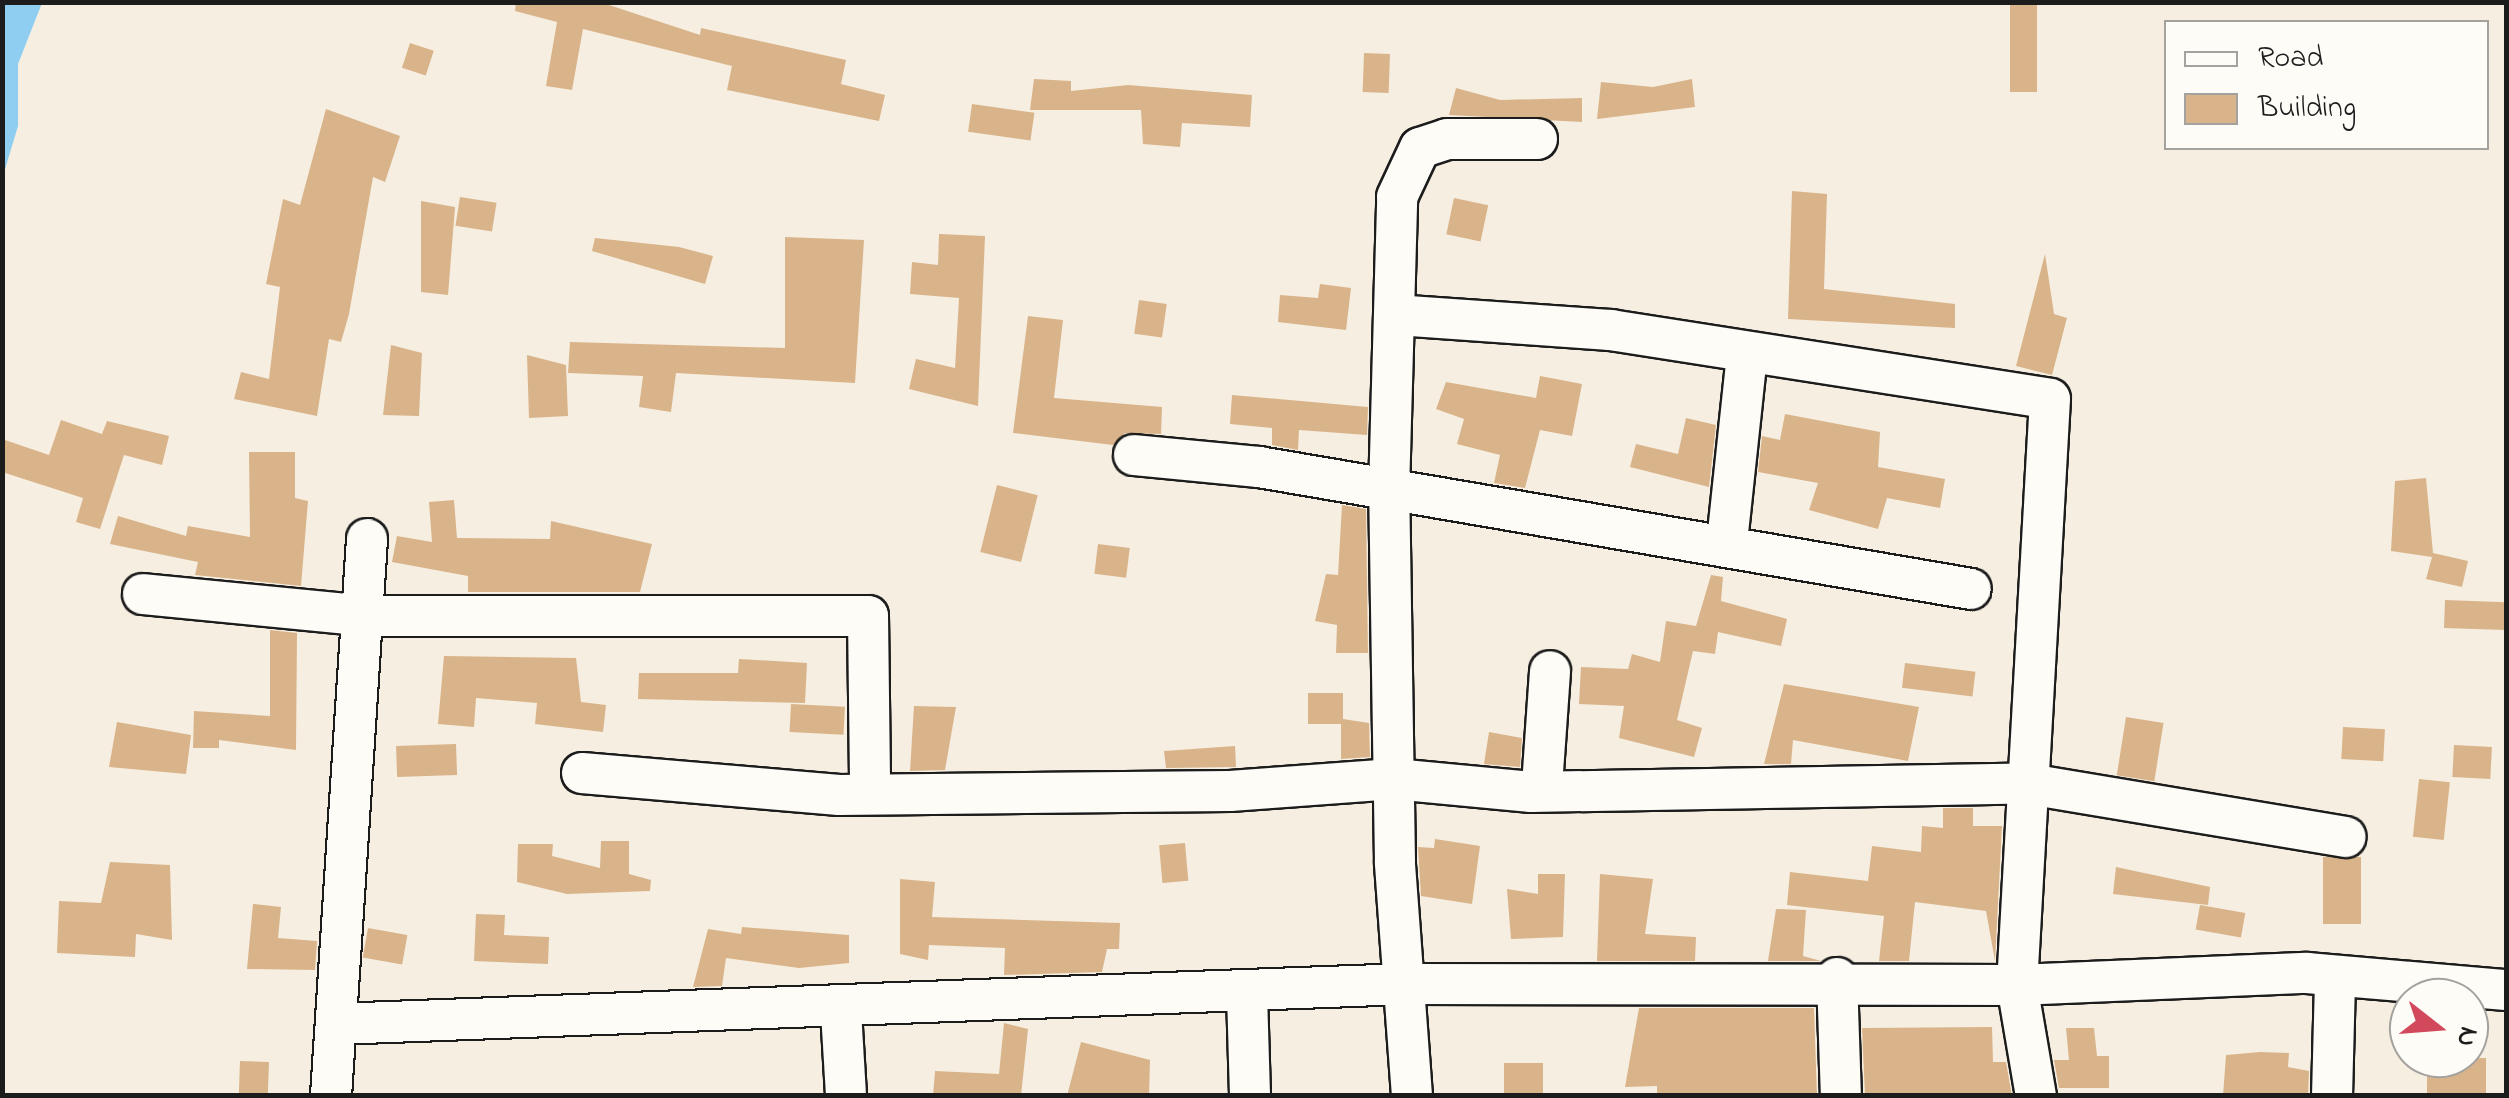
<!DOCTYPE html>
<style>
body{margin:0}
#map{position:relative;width:2509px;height:1098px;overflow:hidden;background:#f6eee1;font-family:"Indie Flower",sans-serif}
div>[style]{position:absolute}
.water>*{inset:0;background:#8fcef0}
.building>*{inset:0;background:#d9b48a;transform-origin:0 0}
.roads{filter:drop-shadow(2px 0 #1c1c1c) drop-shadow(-2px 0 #1c1c1c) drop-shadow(0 2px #1c1c1c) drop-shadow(0 -2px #1c1c1c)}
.minor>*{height:40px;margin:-20px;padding:0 20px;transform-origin:20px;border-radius:20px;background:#fdfcf7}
span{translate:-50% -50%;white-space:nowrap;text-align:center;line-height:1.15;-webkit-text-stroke:8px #fdfcf7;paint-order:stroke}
.frame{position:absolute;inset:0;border:5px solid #1c1c1c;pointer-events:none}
.legend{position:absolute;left:2164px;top:20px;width:325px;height:130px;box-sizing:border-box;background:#fdfcf7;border:2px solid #a3a29f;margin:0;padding:12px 18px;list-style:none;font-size:30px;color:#1c1c1c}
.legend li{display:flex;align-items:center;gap:20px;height:50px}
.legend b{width:50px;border:2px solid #a3a29f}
.north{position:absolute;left:2389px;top:978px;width:100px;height:100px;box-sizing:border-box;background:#fdfcf7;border:2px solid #a3a29f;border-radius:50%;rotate:107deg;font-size:28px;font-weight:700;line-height:40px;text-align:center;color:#1c1c1c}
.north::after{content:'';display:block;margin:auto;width:35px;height:45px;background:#d1495b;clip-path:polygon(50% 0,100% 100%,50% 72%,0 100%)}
</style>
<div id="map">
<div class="water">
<div style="clip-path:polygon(3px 2px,42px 3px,18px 64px,18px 126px,3px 176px)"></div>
</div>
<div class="building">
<div style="clip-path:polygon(516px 2px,600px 2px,700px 35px,701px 28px,846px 60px,841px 84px,885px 95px,879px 121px,727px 90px,732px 66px,583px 29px,572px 90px,546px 86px,557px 22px,515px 11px)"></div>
<div style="left:2010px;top:2px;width:27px;height:90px"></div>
<div style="left:410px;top:43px;width:25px;height:26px;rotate:18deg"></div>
<div style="left:1364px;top:53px;width:26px;height:39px;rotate:2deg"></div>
<div style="clip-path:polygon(1034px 79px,1071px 81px,1071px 91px,1128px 85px,1252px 95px,1250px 127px,1182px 123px,1180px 147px,1143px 144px,1141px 110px,1030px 110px)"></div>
<div style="clip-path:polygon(1692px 79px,1695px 107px,1597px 119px,1601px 82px,1653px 87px)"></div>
<div style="clip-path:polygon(1456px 88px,1500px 100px,1582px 98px,1582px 122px,1449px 115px)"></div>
<div style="left:972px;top:104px;width:63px;height:28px;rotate:8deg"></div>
<div style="clip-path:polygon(326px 109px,400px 136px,385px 182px,373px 177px,349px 314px,341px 342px,329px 339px,317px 416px,234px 399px,241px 372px,269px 379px,280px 287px,266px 284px,283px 199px,300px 205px)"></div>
<div style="clip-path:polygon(1792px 191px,1827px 194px,1824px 289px,1955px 304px,1955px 328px,1788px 319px)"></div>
<div style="left:460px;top:197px;width:37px;height:29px;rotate:9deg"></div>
<div style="left:1454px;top:198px;width:35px;height:37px;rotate:12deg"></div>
<div style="clip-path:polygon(421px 201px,455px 207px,448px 295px,421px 292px)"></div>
<div style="clip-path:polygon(939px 234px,985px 236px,978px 406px,909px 389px,916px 359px,955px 368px,959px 298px,910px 294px,912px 262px,938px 265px)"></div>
<div style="clip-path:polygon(785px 237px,864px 240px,855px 383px,676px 373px,671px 412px,639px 407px,643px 376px,568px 373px,570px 342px,785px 348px)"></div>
<div style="clip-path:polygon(595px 238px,679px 247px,713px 256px,705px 284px,592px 251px)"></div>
<div style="clip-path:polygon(2045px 254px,2054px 314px,2067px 318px,2052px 375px,2016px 366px)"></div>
<div style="clip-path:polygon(1320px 284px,1351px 288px,1346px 330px,1278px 322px,1280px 295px,1318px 298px)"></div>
<div style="left:1139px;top:300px;width:28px;height:34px;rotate:8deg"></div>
<div style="clip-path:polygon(1028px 316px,1063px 320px,1054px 398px,1162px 407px,1161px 434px,1125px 433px,1113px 445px,1013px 433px)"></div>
<div style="clip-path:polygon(391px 345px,422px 353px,419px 416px,383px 415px)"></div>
<div style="clip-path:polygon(527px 355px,566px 365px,568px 416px,529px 418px)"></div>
<div style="clip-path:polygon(1540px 376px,1582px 384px,1572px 436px,1540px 430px,1525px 488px,1494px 483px,1500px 455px,1457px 444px,1464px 419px,1436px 409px,1446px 382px,1536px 398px)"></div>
<div style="clip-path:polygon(1232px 395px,1368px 407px,1367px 435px,1299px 430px,1298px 450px,1272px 445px,1272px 428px,1230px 424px)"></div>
<div style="clip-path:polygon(1785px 414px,1880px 432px,1878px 467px,1945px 479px,1940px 508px,1887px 498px,1878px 529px,1809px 510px,1818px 483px,1758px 472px,1762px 436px,1780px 440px)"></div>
<div style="clip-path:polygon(1686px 418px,1716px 425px,1709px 487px,1630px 467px,1636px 444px,1678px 454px)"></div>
<div style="clip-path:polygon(61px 420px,102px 434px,107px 421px,169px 436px,162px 465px,124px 455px,100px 529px,76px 522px,83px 498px,2px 472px,2px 439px,49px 455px)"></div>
<div style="clip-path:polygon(249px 452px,295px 452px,295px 498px,308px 501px,301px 586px,195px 575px,198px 562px,110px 544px,118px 516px,186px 536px,188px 526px,250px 537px)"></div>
<div style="clip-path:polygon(2426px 478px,2433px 553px,2468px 561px,2462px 587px,2426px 579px,2432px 557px,2391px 551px,2395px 481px)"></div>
<div style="left:997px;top:485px;width:42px;height:69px;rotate:14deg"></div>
<div style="clip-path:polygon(454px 500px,457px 538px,550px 539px,551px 521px,652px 544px,640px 592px,468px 592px,468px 576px,392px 562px,397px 536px,432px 542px,429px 502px)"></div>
<div style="clip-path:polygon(1342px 505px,1366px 509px,1368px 653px,1336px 653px,1337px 625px,1315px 621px,1326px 574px,1338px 575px)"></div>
<div style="left:1098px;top:544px;width:32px;height:30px;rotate:7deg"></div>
<div style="clip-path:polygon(1711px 575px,1723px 577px,1721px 601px,1787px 619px,1781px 646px,1718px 632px,1715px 654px,1693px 651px,1677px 720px,1702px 728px,1694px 757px,1619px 738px,1624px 706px,1579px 704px,1581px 667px,1628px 669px,1632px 654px,1660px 662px,1666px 621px,1696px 626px)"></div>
<div style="left:2445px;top:600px;width:61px;height:28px;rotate:2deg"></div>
<div style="clip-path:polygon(270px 630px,297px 633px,296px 750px,219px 740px,219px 748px,193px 748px,194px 711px,270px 716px)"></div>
<div style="clip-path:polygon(444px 656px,576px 658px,581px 702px,606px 705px,603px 732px,535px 724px,537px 703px,476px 698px,474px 727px,438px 724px)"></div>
<div style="clip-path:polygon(739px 659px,807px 663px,805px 703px,638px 699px,639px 673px,738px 673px)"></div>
<div style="left:1905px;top:663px;width:71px;height:25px;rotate:7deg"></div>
<div style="clip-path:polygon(1784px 684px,1919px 707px,1908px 761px,1793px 740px,1791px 764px,1764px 764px)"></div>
<div style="clip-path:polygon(1308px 693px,1343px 693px,1343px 719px,1369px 723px,1370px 757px,1341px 759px,1341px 724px,1308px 724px)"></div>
<div style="left:791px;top:704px;width:54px;height:28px;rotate:3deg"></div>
<div style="clip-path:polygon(914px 706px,956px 707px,945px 770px,910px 771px)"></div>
<div style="left:2126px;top:717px;width:38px;height:59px;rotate:9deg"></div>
<div style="clip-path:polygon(117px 722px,191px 735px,186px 774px,109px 767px)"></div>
<div style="left:2343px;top:727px;width:42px;height:32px;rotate:3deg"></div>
<div style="clip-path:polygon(1489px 732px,1522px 738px,1520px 767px,1484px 764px)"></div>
<div style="left:456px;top:744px;width:31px;height:60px;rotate:88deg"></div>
<div style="left:2454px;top:745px;width:38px;height:32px;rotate:3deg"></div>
<div style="clip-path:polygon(1235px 746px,1236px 767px,1166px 768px,1164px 751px)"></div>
<div style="left:2419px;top:779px;width:31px;height:58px;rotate:6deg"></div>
<div style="clip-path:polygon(1943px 808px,1973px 808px,1973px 826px,2002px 826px,1995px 961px,1986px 911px,1915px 902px,1909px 961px,1879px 961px,1884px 916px,1787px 905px,1790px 872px,1868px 881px,1872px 846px,1921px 852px,1922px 826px,1943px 828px)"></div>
<div style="clip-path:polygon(1435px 839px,1480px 846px,1472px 904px,1421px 896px,1418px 847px,1434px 848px)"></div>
<div style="clip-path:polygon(601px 841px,629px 841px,629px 874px,651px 880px,650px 891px,567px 894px,517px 882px,518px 844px,553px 844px,552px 856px,600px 868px)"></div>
<div style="left:1185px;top:843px;width:38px;height:26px;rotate:85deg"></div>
<div style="left:2323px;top:857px;width:38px;height:67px"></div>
<div style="clip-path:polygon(110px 862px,170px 865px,172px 940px,136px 934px,135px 957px,57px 953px,59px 901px,101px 903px)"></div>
<div style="clip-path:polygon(2116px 867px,2210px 887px,2208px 905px,2113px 894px)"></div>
<div style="clip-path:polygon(1538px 874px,1565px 874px,1563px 937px,1511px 939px,1507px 889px,1538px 894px)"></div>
<div style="clip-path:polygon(1600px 874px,1653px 879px,1645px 934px,1696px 937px,1695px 961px,1597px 961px)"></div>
<div style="clip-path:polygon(900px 879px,935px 882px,932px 917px,1120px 923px,1119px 949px,1107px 949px,1102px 972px,1004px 975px,1005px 948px,929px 945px,928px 960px,900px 954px)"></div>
<div style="clip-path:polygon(253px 904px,281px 907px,278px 938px,317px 941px,315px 970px,247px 969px)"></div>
<div style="left:2200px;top:905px;width:46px;height:25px;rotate:10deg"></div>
<div style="clip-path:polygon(1776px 909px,1806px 910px,1803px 956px,1821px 961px,1768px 961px)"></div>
<div style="clip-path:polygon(476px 914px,505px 915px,504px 935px,549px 937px,548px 964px,474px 961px)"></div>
<div style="clip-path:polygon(742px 927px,849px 935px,849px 963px,799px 968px,726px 958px,722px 986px,693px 987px,708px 929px,741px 934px)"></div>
<div style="left:368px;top:928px;width:40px;height:30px;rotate:10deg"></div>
<div style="clip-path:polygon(1639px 1008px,1814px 1008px,1817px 1096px,1657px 1096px,1657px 1086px,1625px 1087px)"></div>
<div style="clip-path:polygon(1004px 1023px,1028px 1029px,1021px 1096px,933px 1096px,935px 1071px,999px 1074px)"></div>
<div style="clip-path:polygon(1992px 1027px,1993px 1062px,2006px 1062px,2012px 1096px,1865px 1096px,1862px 1028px)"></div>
<div style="clip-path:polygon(2066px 1028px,2094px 1028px,2097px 1056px,2109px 1056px,2109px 1088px,2059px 1088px,2054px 1060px,2069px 1060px)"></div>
<div style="clip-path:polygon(1081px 1042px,1150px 1060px,1149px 1096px,1067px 1096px)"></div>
<div style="clip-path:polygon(2260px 1052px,2289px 1053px,2288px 1067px,2309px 1071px,2308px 1096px,2223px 1096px,2226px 1055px)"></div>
<div style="left:2427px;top:1058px;width:59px;height:38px"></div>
<div style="left:240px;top:1061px;width:29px;height:35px;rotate:2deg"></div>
<div style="left:1504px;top:1063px;width:39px;height:30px"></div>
</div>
<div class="roads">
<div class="minor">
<div style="left:1396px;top:315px;width:216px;rotate:4deg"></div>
<div style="left:1611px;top:330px;width:444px;rotate:8.9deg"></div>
<div style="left:2050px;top:399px;width:587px;rotate:93.22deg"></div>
<div style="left:2017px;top:985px;width:113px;rotate:80.3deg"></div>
<div style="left:1134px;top:455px;width:126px;rotate:5.5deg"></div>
<div style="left:1259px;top:467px;width:722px;rotate:9.72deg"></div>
<div style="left:1727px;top:542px;width:189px;rotate:-83.9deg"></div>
<div style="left:143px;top:594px;width:225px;rotate:5.6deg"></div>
<div style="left:367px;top:616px;width:501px"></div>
<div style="left:868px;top:616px;width:174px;rotate:89.3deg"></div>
<div style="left:582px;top:773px;width:258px;rotate:4.9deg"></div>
<div style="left:839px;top:795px;width:391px;rotate:-0.6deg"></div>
<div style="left:1230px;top:791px;width:164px;rotate:-4.2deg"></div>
<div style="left:1394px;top:779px;width:138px;rotate:5.4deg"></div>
<div style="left:1531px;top:792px;width:492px;rotate:-1deg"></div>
<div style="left:2023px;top:783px;width:327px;rotate:9.5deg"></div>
<div style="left:1542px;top:786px;width:115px;rotate:-86deg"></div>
<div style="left:1837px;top:978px;width:118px;rotate:88.1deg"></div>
<div style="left:1247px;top:994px;width:102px;rotate:88.3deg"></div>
<div style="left:841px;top:1011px;width:85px;rotate:86.6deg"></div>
<div style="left:336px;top:1024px;width:1073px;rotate:-2.14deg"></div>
<div style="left:1408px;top:984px;width:609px;rotate:0.09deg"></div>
<div style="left:2017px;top:985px;width:290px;rotate:-2.4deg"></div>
<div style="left:2307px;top:973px;width:200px;rotate:4.9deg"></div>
<div style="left:331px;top:1096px;width:558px;rotate:-86.3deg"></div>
<div style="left:1412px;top:1096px;width:235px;rotate:-94.2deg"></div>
<div style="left:1395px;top:862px;width:370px;rotate:-90.9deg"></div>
<div style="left:1389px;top:492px;width:295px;rotate:-88.4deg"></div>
<div style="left:1397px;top:197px;width:54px;rotate:-64.9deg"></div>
<div style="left:1420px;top:148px;width:28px;rotate:-18deg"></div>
<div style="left:1447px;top:139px;width:90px"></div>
<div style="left:2332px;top:1096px;width:117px;rotate:-88.5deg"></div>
</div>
</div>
<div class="frame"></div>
<ul class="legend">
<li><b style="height:12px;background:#fdfcf7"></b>Road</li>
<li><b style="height:28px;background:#d9b48a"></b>Building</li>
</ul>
<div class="north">N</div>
</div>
